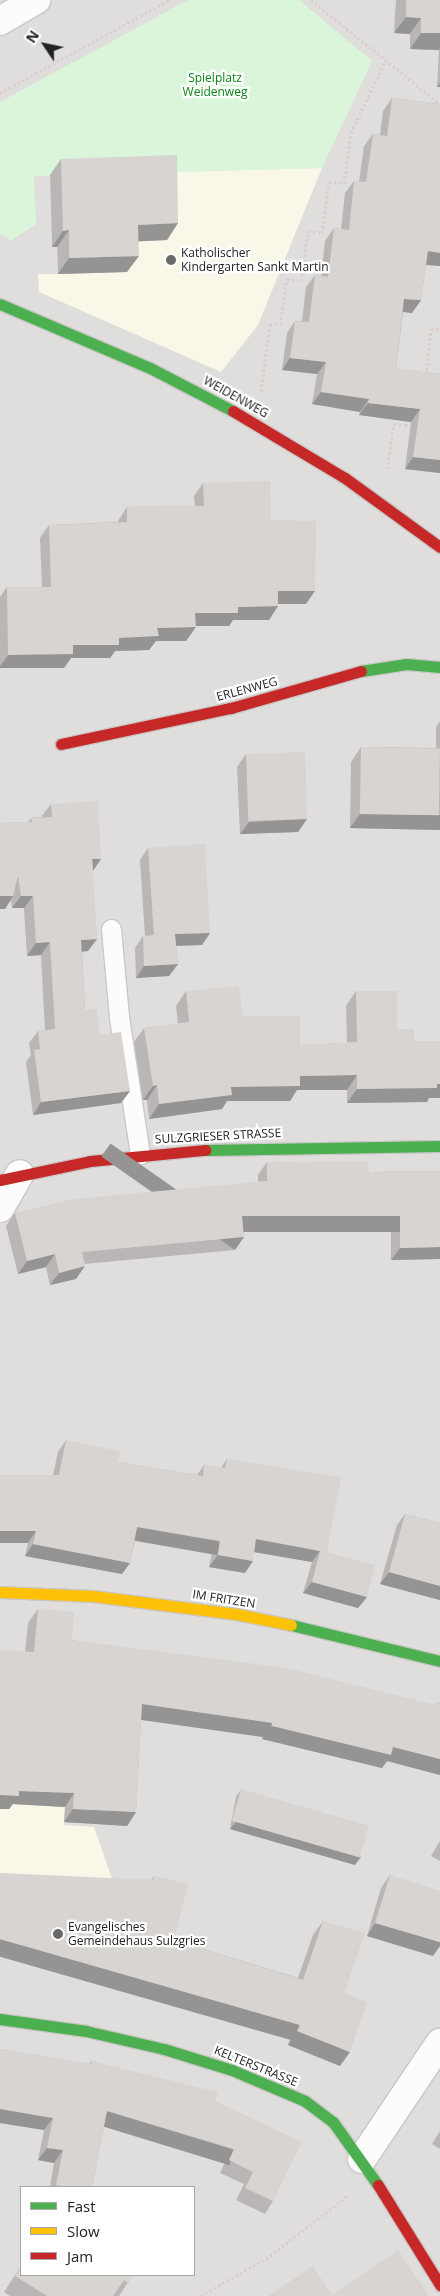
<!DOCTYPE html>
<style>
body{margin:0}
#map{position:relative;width:440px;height:2296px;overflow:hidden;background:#f0eeeb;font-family:"Open Sans",sans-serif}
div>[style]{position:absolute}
.residential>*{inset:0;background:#dfdedc}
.education>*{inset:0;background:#f8f7e8}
.park>*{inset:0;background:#daf5da}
.path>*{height:3px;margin-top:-1.5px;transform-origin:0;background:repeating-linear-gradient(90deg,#dccecd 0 2.5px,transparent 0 5px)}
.roads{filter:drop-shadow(1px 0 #c9c8c7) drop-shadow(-1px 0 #c9c8c7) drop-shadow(0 1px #c9c8c7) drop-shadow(0 -1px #c9c8c7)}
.lane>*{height:19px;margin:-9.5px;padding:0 9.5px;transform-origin:9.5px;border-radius:9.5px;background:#fdfcfc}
.street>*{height:28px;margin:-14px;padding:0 14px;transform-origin:14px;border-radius:14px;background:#fdfcfc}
.fast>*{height:11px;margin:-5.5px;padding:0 5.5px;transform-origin:5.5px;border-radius:5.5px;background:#4caf50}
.slow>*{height:11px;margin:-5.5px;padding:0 5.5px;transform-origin:5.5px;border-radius:5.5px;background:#ffc107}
.jam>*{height:11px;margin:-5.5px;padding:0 5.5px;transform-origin:5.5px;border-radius:5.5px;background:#c62828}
.wall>*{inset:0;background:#b9b6b5}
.shaded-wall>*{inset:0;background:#969493;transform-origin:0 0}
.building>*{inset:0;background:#d7d4d2;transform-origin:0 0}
.dots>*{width:14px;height:14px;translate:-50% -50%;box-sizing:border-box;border:2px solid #fff;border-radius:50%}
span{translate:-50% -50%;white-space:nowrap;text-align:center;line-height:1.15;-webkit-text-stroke:4.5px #fff;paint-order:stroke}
.park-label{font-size:12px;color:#0c8416}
.poi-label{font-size:12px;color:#222}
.left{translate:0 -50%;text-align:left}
.street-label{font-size:12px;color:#222}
.legend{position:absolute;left:20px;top:2186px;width:175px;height:90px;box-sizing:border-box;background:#fff;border:1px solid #a7a7a7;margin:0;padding:6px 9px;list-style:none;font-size:15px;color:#222}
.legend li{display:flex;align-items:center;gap:10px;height:25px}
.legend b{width:25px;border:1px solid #a7a7a7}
.north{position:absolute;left:20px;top:20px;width:50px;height:50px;-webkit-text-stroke:4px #fff;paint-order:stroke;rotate:304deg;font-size:14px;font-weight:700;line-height:20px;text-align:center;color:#222}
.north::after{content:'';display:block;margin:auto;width:18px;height:22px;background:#222;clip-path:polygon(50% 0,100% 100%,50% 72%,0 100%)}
</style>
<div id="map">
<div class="residential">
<div style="clip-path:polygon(evenodd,0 0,440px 0,440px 2296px,0 2296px,0 0,21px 2187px,194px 2187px,194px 2275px,21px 2275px,21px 2187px)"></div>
</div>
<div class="education">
<div style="clip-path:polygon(322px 168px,258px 325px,221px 372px,39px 292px,38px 274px,58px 274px,57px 247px,52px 247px,50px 175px)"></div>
<div style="clip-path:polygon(0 1746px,10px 1804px,65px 1807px,64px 1825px,94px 1827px,117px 1893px,0 1887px)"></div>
</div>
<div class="park">
<div style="clip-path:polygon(188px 0,299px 0,372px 61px,322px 168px,34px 176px,36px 224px,11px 241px,0 234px,0 102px)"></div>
</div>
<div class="path">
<div style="left:311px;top:0;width:166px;rotate:38.9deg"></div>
<div style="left:0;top:93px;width:193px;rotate:-28.8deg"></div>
<div style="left:426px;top:375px;width:46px;rotate:-83.8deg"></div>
<div style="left:431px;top:329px;width:9px;rotate:6deg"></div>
<div style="left:261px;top:391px;width:68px;rotate:-82.3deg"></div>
<div style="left:270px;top:324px;width:10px"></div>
<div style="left:280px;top:324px;width:46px;rotate:-81.2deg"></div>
<div style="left:287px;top:279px;width:14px;rotate:8deg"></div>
<div style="left:301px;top:281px;width:50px;rotate:-82deg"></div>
<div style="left:308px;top:231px;width:14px;rotate:8deg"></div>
<div style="left:322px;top:233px;width:51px;rotate:-82.2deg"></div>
<div style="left:329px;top:182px;width:15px;rotate:4deg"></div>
<div style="left:344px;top:183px;width:50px;rotate:-82deg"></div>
<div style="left:351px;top:133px;width:80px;rotate:-64.7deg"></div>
<div style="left:387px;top:469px;width:46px;rotate:-81.2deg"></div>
<div style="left:394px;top:424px;width:12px;rotate:9deg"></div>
<div style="left:406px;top:426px;width:7px;rotate:-82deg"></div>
<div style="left:201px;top:2296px;width:80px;rotate:-30.1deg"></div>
<div style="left:270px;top:2256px;width:98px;rotate:-37.9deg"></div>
</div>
<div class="roads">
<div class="lane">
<div style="left:111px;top:929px;width:88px;rotate:84.8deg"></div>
<div style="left:119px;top:1017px;width:139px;rotate:81.3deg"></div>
</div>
<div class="street">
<div style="left:0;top:21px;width:42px;rotate:-30.3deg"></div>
<div style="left:0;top:1208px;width:39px;rotate:-60deg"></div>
<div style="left:362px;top:2159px;width:140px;rotate:-56.1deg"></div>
</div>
<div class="fast">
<div style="left:0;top:304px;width:163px;rotate:23.1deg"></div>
<div style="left:150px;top:368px;width:93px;rotate:27.4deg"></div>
<div style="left:361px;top:671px;width:46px;rotate:-8.8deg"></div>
<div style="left:406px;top:664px;width:34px;rotate:5deg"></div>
<div style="left:205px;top:1150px;width:235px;rotate:-1deg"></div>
<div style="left:291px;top:1625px;width:153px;rotate:13.6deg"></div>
<div style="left:0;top:2019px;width:87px;rotate:7.9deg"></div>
<div style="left:86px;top:2031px;width:80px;rotate:13deg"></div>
<div style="left:164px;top:2049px;width:71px;rotate:17.2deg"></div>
<div style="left:232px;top:2070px;width:79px;rotate:23deg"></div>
<div style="left:305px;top:2101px;width:35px;rotate:37deg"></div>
<div style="left:333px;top:2122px;width:77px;rotate:54.5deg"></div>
</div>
<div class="slow">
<div style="left:0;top:1592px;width:93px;rotate:2.5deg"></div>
<div style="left:93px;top:1596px;width:144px;rotate:7.2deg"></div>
<div style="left:236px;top:1614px;width:56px;rotate:11.3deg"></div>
</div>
<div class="jam">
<div style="left:233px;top:411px;width:131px;rotate:30.9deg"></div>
<div style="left:345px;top:478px;width:117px;rotate:36deg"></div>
<div style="left:61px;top:744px;width:174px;rotate:-12deg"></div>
<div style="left:231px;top:708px;width:135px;rotate:-15.9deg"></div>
<div style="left:0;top:1180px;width:92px;rotate:-11.9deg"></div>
<div style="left:90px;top:1161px;width:116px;rotate:-5.5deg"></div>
<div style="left:378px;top:2185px;width:118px;rotate:58.2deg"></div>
</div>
</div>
<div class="wall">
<div style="clip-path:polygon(396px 0,440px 0,440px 87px,437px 87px,439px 50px,410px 49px,410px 34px,394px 33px)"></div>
<div style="clip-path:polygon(392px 98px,440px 104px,440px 266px,426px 265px,421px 300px,412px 313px,403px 312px,396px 369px,440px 374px,440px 473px,405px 469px,411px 422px,359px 415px,360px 412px,312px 404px,317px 374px,282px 370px,287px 333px,295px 321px,302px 321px,306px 287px,315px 275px,321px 276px,325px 241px,334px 228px,341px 229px,345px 193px,354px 181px,359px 182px,364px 146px,373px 134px,380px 135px,383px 111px)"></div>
<div style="clip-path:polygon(61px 159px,178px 223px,167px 240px,139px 241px,127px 272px,58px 274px,57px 247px,52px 247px,50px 175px)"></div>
<div style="clip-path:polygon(203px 483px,271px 520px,306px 604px,278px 604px,278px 606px,269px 620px,233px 620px,229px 626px,196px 626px,186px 641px,156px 641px,149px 650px,115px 651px,110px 658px,71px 658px,64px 668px,0 668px,0 597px,7px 587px,42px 587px,40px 538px,49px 525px,118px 522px,118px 521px,127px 507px,195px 506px,194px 496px)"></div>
<div style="clip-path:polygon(440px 721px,440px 830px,350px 828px,351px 762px,361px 747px,436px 748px,436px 727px)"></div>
<div style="clip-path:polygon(246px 754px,307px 819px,298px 832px,240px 834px,237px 767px)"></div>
<div style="clip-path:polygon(51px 804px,92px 871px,97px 939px,88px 951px,82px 952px,85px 1010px,100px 1035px,130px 1091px,121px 1103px,33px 1115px,26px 1062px,31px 1055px,29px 1043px,38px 1031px,45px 1030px,41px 955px,27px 956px,24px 908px,12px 908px,11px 900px,5px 909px,0 909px,0 823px,28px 822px,31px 818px,42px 817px,42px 816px)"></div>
<div style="clip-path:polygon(148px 848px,210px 933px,202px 945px,176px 946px,178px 964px,169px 976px,136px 978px,135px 948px,143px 936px,145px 936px,140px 860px)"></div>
<div style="clip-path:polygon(186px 991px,243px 1016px,300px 1045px,347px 1043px,346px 1006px,356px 991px,397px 1029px,414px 1041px,440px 1098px,429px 1098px,427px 1102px,347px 1103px,347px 1090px,297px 1090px,290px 1101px,227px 1101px,222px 1109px,149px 1119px,147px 1100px,143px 1100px,134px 1042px,144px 1028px,178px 1024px,176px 1006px)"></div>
<div style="clip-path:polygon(267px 1162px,369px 1172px,440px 1171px,440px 1259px,391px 1260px,391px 1229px,243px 1229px,244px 1237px,235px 1250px,84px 1264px,76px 1279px,50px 1285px,46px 1267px,18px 1274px,6px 1226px,15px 1213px,258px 1182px,258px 1175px)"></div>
<div style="clip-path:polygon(66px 1440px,118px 1462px,197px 1475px,204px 1465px,221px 1468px,227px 1459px,327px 1552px,367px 1597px,358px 1608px,303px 1593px,312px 1562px,254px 1552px,245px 1573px,209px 1567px,212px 1553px,135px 1540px,130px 1563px,122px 1574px,25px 1556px,28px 1543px,0 1543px,0 1475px,53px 1475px,58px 1452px)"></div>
<div style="clip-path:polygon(405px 1514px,440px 1523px,440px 1600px,380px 1584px,397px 1525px)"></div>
<div style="clip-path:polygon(38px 1609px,72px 1640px,435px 1705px,437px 1702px,440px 1703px,440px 1775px,387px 1761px,382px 1768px,262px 1739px,263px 1736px,141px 1719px,136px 1812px,127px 1826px,64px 1822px,65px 1807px,13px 1804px,9px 1809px,28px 1623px)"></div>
<div style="clip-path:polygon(241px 1789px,355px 1865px,230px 1829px,236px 1797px)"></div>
<div style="clip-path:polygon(440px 1841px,440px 1861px,431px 1856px)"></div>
<div style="clip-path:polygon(390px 1875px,433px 1956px,367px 1936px,381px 1888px)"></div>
<div style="clip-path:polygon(154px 1876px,175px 1937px,200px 1948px,298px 1978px,313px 1935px,323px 1921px,344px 1993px,340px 2066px,288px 2045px,290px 2039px,0 1956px,151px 1880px)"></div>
<div style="clip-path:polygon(0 2049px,89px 2064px,92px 2061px,215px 2101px,273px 2201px,265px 2214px,236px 2200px,244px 2184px,220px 2173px,225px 2162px,104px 2126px,92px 2187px,50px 2187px,54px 2163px,38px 2160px,44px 2130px,0 2123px)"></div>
<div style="clip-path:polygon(440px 2131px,440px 2149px,432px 2144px)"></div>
<div style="clip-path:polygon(21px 2266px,133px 2275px,119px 2296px,10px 2296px,4px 2292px)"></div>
</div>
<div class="shaded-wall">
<div style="clip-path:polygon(406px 17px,421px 18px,410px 34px,394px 33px)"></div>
<div style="clip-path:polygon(421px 33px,440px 33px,440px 48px,439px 50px,410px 49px)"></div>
<div style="clip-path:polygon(440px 83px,440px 87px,437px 87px)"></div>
<div style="clip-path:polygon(178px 223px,167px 240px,127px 242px,138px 225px)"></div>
<div style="clip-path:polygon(69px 230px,57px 247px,52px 247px,63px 231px)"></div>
<div style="clip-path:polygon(428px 251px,440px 253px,440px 266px,419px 264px)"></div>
<div style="clip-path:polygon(139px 256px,127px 272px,58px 274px,69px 258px)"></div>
<div style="clip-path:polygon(404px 299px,421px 300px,412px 313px,396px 311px)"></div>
<div style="clip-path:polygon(290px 358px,326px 362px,317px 374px,282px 370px)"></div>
<div style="clip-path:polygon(321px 392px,369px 399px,360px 412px,312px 404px)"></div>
<div style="clip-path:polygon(368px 403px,420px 409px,411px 422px,359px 415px)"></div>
<div style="clip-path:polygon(413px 457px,440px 460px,440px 473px,405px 469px)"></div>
<div style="clip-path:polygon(278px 591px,315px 591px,306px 604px,269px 604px)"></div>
<div style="clip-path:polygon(278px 606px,269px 620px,233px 620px,229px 626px,186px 626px,195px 613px,238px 607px)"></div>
<div style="clip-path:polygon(196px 627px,186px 641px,156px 641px,149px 650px,115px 651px,110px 658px,71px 658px,64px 668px,0 668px,0 666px,8px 655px,119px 638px,157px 628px)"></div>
<div style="clip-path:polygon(360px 814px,440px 815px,440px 830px,350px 828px)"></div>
<div style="clip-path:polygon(307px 819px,298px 832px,240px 834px,249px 822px)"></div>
<div style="clip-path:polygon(92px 859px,101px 859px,93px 871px)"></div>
<div style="clip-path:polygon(0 896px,13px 896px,5px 909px,0 909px)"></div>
<div style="clip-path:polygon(21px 896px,33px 896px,24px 908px,12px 908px)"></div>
<div style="clip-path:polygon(210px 933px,202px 945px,167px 946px,175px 934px)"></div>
<div style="clip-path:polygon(97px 939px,88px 951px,73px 952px,81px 940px)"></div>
<div style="clip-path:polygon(50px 942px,41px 955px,27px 956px,36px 943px)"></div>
<div style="clip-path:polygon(178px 964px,169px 976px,136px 978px,144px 966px)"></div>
<div style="clip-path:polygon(357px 1075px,347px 1090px,297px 1090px,290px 1101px,227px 1101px,222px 1109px,149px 1119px,159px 1104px,231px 1087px,300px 1076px)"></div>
<div style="clip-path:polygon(437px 1084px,440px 1084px,440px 1098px,429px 1098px,427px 1102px,347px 1103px,357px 1089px)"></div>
<div style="clip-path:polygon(157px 1085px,147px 1100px,143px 1100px,153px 1086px)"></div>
<div style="clip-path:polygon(130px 1091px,121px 1103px,33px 1115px,41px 1102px)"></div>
<div style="left:242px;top:1216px;width:158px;height:16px"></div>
<div style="left:244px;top:1237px;width:16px;height:163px;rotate:125deg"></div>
<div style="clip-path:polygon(440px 1247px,440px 1259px,391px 1260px,400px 1248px)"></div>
<div style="clip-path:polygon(55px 1254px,46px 1267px,18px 1274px,27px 1261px)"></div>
<div style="clip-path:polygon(85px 1266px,76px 1279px,50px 1285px,59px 1273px)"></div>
<div style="left:137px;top:1527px;width:84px;height:14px;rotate:10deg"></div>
<div style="clip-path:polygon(0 1531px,36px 1531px,28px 1543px,0 1543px)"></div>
<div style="clip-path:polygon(256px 1539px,320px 1551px,312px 1562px,248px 1551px)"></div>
<div style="clip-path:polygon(33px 1544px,130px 1563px,122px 1574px,25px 1556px)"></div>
<div style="clip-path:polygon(218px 1555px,253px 1561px,245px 1573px,209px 1567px)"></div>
<div style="clip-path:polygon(389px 1572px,440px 1586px,440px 1600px,380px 1584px)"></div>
<div style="clip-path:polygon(312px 1582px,367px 1597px,358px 1608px,303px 1593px)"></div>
<div style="left:142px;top:1704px;width:131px;height:16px;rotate:8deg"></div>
<div style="clip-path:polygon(272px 1726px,393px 1747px,440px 1759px,440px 1775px,387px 1761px,382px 1768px,262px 1739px)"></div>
<div style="clip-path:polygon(19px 1791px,74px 1793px,65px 1807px,13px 1804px,9px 1809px,0 1809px,0 1795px)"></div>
<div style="clip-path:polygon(73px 1809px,136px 1812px,127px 1826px,64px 1822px)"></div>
<div style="clip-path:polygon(236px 1822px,361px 1857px,355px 1865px,230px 1829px)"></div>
<div style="clip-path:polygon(375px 1923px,440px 1942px,440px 1946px,433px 1956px,367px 1936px)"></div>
<div style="left:0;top:1939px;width:312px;height:17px;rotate:16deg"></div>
<div style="clip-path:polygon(297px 2031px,350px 2052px,340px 2066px,288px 2045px)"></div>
<div style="clip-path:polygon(0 2109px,53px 2118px,44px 2130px,0 2123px)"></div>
<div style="left:107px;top:2111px;width:133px;height:16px;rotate:17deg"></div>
<div style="clip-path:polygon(47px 2148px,63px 2150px,54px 2163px,38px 2160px)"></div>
</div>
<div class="building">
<div style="clip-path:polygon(406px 0,440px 0,440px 33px,421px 33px,421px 18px,406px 17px)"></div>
<div style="clip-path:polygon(392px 98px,440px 104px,440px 253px,428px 251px,421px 300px,404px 299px,396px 369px,440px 374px,440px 460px,413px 457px,420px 409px,368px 403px,369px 399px,321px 392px,326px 362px,290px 358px,295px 321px,309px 322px,315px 275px,328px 277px,334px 228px,349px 230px,354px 181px,366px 182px,373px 134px,387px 136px)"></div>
<div style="clip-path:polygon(177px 155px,178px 223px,138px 225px,139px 256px,69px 258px,69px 230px,63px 231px,61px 159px)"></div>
<div style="clip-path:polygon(270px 481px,271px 520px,316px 521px,315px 591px,278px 591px,278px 606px,238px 607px,238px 613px,195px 613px,196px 627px,157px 628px,159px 636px,119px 638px,119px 645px,73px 645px,73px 654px,8px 655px,7px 587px,51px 587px,49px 525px,127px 522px,127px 507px,204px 506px,203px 483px)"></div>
<div style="left:361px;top:747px;width:79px;height:67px;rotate:1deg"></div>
<div style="left:305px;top:752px;width:67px;height:59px;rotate:88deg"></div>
<div style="clip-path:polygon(98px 801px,101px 859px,92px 859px,97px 939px,81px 940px,85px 1010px,97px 1008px,100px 1035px,121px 1032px,130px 1091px,41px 1102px,34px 1050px,40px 1049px,38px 1031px,55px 1029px,50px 942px,36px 943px,33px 896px,21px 896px,18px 876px,13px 896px,0 896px,0 823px,32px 822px,31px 818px,52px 817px,51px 804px)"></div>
<div style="clip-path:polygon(205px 844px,210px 933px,175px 934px,178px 964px,144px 966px,143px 936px,154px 935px,148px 848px)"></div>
<div style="clip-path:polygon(239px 986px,243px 1016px,300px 1016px,300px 1045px,357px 1042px,356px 991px,397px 991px,397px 1029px,414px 1029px,414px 1041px,440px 1041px,440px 1084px,437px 1084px,437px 1088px,357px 1089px,357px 1075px,300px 1076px,300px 1086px,231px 1087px,232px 1095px,159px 1104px,157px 1085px,153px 1086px,144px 1028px,189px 1022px,186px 991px)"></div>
<div style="clip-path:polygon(368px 1161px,369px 1172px,440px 1171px,440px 1247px,400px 1248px,400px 1216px,242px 1216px,244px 1237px,82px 1252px,85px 1266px,59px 1273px,55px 1254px,27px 1261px,15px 1213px,74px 1199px,267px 1181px,267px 1162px)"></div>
<div style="clip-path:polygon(66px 1440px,120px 1451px,118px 1462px,203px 1476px,204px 1465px,225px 1468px,227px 1459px,341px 1477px,327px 1552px,375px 1565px,367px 1597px,312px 1582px,320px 1551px,256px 1539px,253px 1561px,218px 1555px,220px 1541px,137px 1527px,130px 1563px,33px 1544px,36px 1531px,0 1531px,0 1475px,59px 1475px)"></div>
<div style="clip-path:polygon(405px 1514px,440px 1523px,440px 1586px,389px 1572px)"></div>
<div style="clip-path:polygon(38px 1609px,74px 1612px,72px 1640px,286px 1668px,436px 1705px,437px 1702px,440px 1703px,440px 1759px,393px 1747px,391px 1755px,272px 1726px,272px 1723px,142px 1704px,136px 1812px,73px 1809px,74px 1793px,19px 1791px,19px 1796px,0 1795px,0 1650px,34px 1652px)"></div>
<div style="left:241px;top:1789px;width:133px;height:33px;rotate:16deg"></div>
<div style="clip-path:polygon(0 1873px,153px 1880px,154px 1876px,188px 1884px,175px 1937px,201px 1944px,200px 1948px,303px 1980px,323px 1921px,365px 1933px,344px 1993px,367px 2002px,350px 2052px,297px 2031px,300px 2025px,0 1939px)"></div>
<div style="clip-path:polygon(390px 1875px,440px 1891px,440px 1942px,375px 1923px)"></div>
<div style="clip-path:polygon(0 2049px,91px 2064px,92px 2061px,218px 2092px,215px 2101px,302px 2142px,273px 2201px,245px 2188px,253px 2172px,229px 2160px,234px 2149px,107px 2111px,92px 2187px,66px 2187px,56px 2185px,63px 2150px,47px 2148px,53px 2118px,0 2109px)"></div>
<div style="clip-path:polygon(398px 2250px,429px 2296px,268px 2296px,313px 2266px,332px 2295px)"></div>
<div style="clip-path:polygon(21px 2267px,21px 2275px,133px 2275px,128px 2283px,124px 2280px,113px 2296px,47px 2296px,15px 2276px)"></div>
</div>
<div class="dots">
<div style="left:171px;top:260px;background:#6a6968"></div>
<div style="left:58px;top:1934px;background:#6a6968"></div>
</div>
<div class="park-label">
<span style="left:215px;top:85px">Spielplatz<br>Weidenweg</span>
</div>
<div class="poi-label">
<span class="left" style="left:181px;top:260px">Katholischer<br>Kindergarten Sankt Martin</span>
<span class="left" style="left:68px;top:1934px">Evangelisches<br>Gemeindehaus Sulzgries</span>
</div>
<div class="street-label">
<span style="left:236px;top:397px;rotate:29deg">WEIDENWEG</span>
<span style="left:247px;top:689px;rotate:-15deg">ERLENWEG</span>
<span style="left:218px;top:1136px;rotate:-3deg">SULZGRIESER STRASSE</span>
<span style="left:224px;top:1599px;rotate:9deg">IM FRITZEN</span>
<span style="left:256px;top:2066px;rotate:22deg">KELTERSTRASSE</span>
</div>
<ul class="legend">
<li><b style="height:6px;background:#4caf50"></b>Fast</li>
<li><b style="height:6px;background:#ffc107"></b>Slow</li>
<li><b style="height:6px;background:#c62828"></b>Jam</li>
</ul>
<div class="north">N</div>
</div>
